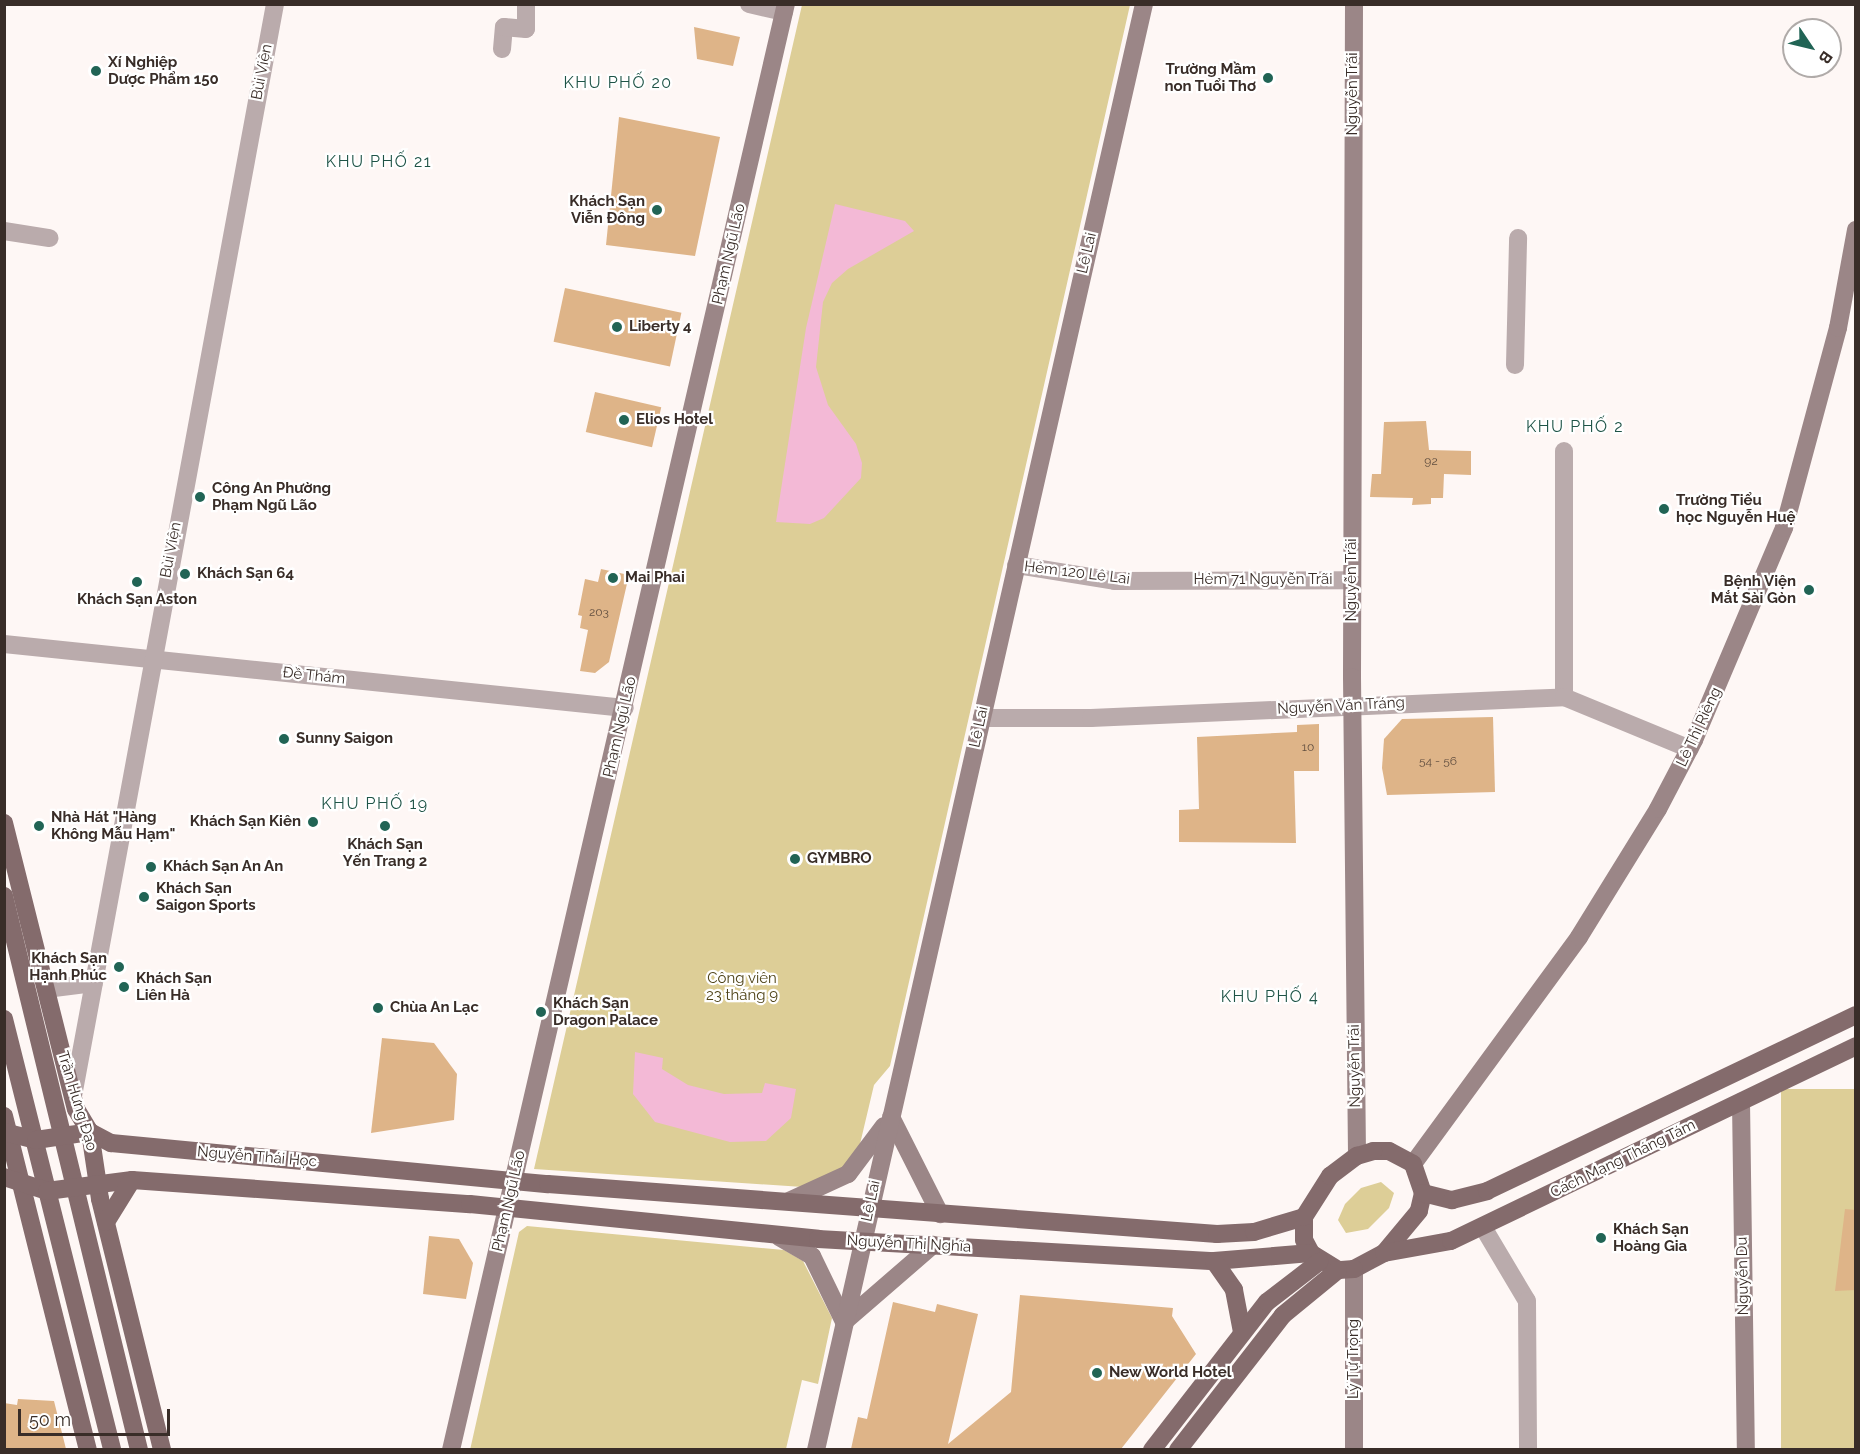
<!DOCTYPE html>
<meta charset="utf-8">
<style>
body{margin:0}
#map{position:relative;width:1860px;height:1454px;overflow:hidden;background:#fef7f5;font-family:Raleway,sans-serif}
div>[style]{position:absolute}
.green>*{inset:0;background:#ddce97;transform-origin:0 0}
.water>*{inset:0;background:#f3b9d6}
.building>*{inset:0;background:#deb488;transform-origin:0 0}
.street>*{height:18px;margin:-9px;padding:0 9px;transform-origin:9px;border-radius:9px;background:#baabac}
.secondary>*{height:18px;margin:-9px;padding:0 9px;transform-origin:9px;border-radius:9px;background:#9b8687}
.primary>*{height:18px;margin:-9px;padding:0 9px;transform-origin:9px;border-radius:9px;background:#846b6c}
.dots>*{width:16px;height:16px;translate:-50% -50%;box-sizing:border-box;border:3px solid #fff;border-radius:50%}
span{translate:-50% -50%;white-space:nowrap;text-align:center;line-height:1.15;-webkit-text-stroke:4.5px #fff;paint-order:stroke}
.number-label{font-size:12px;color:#624f40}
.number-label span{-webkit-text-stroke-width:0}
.poi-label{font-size:15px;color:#392d28;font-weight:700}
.left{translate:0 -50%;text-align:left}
.right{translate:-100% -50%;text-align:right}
.street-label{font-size:15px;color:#392d28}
.park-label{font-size:15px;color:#4e4216}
.neighbourhood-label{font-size:16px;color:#1f5447;letter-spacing:1.5px}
.frame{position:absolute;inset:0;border:6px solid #392d28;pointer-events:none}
.north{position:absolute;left:1782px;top:18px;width:60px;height:60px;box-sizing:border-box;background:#fff;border:2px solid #b0aba9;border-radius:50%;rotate:125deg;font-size:16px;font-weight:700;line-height:24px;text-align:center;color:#392d28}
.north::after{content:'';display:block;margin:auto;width:21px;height:27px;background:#216455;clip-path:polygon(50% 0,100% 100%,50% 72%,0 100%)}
.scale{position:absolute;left:18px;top:1409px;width:152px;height:27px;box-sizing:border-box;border:3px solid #392d28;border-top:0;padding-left:8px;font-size:18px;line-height:21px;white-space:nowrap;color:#392d28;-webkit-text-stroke:4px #fff;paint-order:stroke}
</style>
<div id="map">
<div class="green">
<div style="clip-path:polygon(802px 5px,1130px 5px,890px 1066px,874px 1085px,860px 1144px,848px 1165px,803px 1187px,534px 1169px)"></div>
<div style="left:1855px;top:1089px;width:360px;height:74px;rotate:90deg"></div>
<div style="clip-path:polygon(1381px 1182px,1394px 1193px,1389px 1208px,1368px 1229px,1346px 1233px,1338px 1220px,1345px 1204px,1361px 1188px)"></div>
<div style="clip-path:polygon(527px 1226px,784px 1250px,803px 1261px,832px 1318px,818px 1384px,802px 1380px,786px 1449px,470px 1450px,519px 1232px)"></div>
</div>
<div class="water">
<div style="clip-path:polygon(835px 204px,905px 221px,914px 231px,848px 269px,832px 283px,823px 302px,816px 367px,828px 405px,856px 444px,862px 463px,861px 478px,824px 518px,810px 524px,776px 522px,806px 328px)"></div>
<div style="clip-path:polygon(635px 1052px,663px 1058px,662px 1069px,688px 1085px,724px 1094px,762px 1093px,765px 1083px,796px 1089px,791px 1118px,766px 1141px,730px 1142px,655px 1122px,633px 1094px)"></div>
</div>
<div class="building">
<div style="clip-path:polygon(694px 27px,740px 37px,733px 66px,697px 59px)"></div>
<div style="clip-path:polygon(619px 117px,720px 137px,695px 256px,606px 245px)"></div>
<div style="left:565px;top:288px;width:119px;height:55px;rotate:12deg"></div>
<div style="left:595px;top:392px;width:68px;height:41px;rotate:13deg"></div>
<div style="clip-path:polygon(1426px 421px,1429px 450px,1471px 451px,1471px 475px,1444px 474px,1443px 498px,1431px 498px,1431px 504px,1412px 505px,1413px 498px,1370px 497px,1372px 474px,1381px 474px,1384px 422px)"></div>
<div style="clip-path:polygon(601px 569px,629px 575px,609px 662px,595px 673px,580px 671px,588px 630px,580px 628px,582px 616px,578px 615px,585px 579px,598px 582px)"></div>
<div style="clip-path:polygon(1493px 717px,1495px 792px,1387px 795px,1382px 768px,1384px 739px,1402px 719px)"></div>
<div style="clip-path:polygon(1319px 724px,1319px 771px,1294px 771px,1296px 843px,1179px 842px,1179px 810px,1199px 809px,1197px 737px,1297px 732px,1297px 725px)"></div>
<div style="clip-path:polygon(382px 1038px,434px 1043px,457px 1074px,454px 1120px,371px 1133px)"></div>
<div style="clip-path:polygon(1845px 1209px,1856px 1210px,1856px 1290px,1835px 1291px)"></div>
<div style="clip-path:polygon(429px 1236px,459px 1239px,473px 1263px,466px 1299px,423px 1294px)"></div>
<div style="clip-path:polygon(1020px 1295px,1173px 1308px,1172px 1316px,1196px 1354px,1121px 1449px,851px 1449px,858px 1417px,867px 1419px,893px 1302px,935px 1312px,937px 1304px,978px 1314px,948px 1444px,1011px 1392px)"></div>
<div style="clip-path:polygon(18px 1399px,54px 1401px,66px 1449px,4px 1449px,4px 1403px,17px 1405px)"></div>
</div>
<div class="street">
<div style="left:749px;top:4px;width:36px;rotate:13deg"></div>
<div style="left:502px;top:49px;width:22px;rotate:-85deg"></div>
<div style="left:504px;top:27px;width:22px;rotate:5deg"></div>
<div style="left:526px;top:29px;width:25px;rotate:-90deg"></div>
<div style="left:4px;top:231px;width:46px;rotate:8.8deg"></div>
<div style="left:1515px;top:365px;width:127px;rotate:-88.6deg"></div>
<div style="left:1016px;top:565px;width:100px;rotate:9.2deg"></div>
<div style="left:1115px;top:581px;width:237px;rotate:-0.2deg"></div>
<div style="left:4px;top:644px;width:624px;rotate:5.88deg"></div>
<div style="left:1564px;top:697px;width:246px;rotate:-90deg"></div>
<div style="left:982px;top:718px;width:109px"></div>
<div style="left:1091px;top:718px;width:473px;rotate:-2.5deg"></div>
<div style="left:1564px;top:697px;width:136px;rotate:22.4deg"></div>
<div style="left:46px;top:989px;width:48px;rotate:-7.1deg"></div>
<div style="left:73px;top:1096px;width:1111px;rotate:-79.52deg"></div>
<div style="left:1483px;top:1227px;width:86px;rotate:59.3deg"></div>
<div style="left:1527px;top:1301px;width:149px;rotate:89.6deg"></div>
</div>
<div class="secondary">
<div style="left:1354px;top:4px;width:673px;rotate:90.17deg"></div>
<div style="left:1352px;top:677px;width:479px;rotate:89.4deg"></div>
<div style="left:1741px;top:1102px;width:348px;rotate:89.2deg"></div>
<div style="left:891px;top:1117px;width:109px;rotate:63.2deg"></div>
<div style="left:1413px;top:1164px;width:281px;rotate:-53.8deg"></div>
<div style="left:1579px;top:937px;width:150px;rotate:-58.3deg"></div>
<div style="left:1658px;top:809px;width:78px;rotate:-62.4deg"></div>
<div style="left:1694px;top:740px;width:230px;rotate:-67deg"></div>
<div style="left:1784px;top:528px;width:207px;rotate:-74.9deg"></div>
<div style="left:1838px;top:328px;width:100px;rotate:-79.6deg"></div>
<div style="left:789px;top:1201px;width:65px;rotate:-24.6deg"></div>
<div style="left:848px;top:1174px;width:60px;rotate:-53.1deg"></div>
<div style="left:779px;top:1237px;width:38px;rotate:30deg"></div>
<div style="left:812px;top:1256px;width:73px;rotate:64.1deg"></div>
<div style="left:1354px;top:1269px;width:181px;rotate:90deg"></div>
<div style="left:844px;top:1322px;width:118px;rotate:-40.9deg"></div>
<div style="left:451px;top:1450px;width:1484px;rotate:-76.96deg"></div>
<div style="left:816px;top:1450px;width:1483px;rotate:-77.22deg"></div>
</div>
<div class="primary">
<div style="left:4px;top:823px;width:295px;rotate:75.9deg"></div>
<div style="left:76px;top:1109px;width:27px;rotate:59deg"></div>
<div style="left:90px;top:1132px;width:68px;rotate:81.5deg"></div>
<div style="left:100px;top:1199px;width:259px;rotate:76.1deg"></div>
<div style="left:4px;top:896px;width:570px;rotate:76.3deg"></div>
<div style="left:4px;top:1019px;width:444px;rotate:75.9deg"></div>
<div style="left:4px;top:1116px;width:344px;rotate:75.9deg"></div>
<div style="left:4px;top:1132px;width:33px;rotate:14deg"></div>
<div style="left:36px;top:1140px;width:55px;rotate:-8.4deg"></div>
<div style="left:90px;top:1132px;width:24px;rotate:28deg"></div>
<div style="left:111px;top:1143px;width:439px;rotate:5.4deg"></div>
<div style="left:548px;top:1184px;width:671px;rotate:4.27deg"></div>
<div style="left:1217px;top:1234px;width:37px;rotate:-3deg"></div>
<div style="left:1254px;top:1232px;width:52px;rotate:-16.7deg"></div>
<div style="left:1373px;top:1151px;width:16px"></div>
<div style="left:1389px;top:1151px;width:27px;rotate:28deg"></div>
<div style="left:1413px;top:1164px;width:31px;rotate:71deg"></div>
<div style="left:1423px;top:1193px;width:18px;rotate:103deg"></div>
<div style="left:1419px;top:1211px;width:55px;rotate:129.8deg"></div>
<div style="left:1384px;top:1253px;width:34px;rotate:152deg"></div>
<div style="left:1354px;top:1269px;width:16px;rotate:176deg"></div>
<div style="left:1338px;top:1270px;width:32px;rotate:-148deg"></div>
<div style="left:1311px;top:1253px;width:15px;rotate:-118deg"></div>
<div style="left:1304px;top:1240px;width:23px;rotate:-90deg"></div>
<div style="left:1304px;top:1217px;width:49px;rotate:-57.6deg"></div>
<div style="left:1330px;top:1176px;width:34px;rotate:-37deg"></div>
<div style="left:1357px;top:1156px;width:17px;rotate:-17deg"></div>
<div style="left:4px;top:1177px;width:45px;rotate:18deg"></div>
<div style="left:47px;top:1191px;width:86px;rotate:-7.4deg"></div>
<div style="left:132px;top:1180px;width:339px;rotate:4.1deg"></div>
<div style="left:470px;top:1204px;width:350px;rotate:5.7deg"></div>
<div style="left:818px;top:1239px;width:397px;rotate:3.2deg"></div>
<div style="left:1214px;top:1261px;width:97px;rotate:-4.7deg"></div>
<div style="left:1423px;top:1193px;width:30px;rotate:14deg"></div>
<div style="left:1452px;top:1200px;width:36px;rotate:-14deg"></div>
<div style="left:1487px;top:1191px;width:409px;rotate:-25.5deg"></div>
<div style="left:106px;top:1222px;width:49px;rotate:-58.2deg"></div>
<div style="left:1384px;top:1253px;width:68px;rotate:-10.2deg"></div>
<div style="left:1451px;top:1241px;width:449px;rotate:-25.7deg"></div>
<div style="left:1214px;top:1261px;width:35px;rotate:55deg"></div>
<div style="left:1234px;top:1290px;width:43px;rotate:79.2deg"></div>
<div style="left:1152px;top:1450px;width:187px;rotate:-52.2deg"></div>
<div style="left:1267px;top:1302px;width:66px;rotate:-37.6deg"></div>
<div style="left:1178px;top:1450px;width:171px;rotate:-52.1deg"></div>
<div style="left:1283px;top:1315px;width:71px;rotate:-39.3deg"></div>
</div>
<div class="dots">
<div style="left:96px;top:71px;background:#216455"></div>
<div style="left:1268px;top:78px;background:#216455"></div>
<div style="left:657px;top:210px;background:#216455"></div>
<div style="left:617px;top:327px;background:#216455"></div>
<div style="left:624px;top:420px;background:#216455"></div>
<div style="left:200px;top:497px;background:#216455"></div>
<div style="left:1664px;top:509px;background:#216455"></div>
<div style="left:185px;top:574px;background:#216455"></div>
<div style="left:613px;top:578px;background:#216455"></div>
<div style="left:137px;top:582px;background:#216455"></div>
<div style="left:1809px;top:590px;background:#216455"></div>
<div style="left:284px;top:739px;background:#216455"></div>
<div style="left:313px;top:822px;background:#216455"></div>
<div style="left:39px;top:826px;background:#216455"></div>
<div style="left:385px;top:826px;background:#216455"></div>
<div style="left:795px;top:859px;background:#216455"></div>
<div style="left:151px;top:867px;background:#216455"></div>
<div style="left:144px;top:897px;background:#216455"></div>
<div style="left:119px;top:967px;background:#216455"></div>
<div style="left:124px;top:987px;background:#216455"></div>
<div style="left:378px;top:1008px;background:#216455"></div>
<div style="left:541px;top:1012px;background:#216455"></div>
<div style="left:1601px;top:1238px;background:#216455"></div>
<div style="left:1097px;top:1373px;background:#216455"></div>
</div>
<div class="number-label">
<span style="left:1431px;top:462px">92</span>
<span style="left:599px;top:613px">203</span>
<span style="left:1308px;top:748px">10</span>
<span style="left:1438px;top:762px">54 - 56</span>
</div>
<div class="poi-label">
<span class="left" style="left:108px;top:71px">Xí Nghiệp<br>Dược Phẩm 150</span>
<span class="right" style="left:1256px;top:78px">Trường Mầm<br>non Tuổi Thơ</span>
<span class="right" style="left:645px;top:210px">Khách Sạn<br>Viễn Đông</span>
<span class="left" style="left:629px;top:327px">Liberty 4</span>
<span class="left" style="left:636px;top:420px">Elios Hotel</span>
<span class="left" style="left:212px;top:497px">Công An Phường<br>Phạm Ngũ Lão</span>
<span class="left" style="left:1676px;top:509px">Trường Tiểu<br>học Nguyễn Huệ</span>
<span class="left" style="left:197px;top:574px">Khách Sạn 64</span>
<span class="left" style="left:625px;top:578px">Mai Phai</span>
<span class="right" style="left:1796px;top:590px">Bệnh Viện<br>Mắt Sài Gòn</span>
<span style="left:137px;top:600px">Khách Sạn Aston</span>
<span class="left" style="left:296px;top:739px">Sunny Saigon</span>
<span class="left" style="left:51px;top:826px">Nhà Hát "Hàng<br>Không Mẫu Hạm"</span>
<span class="right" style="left:301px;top:822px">Khách Sạn Kiên</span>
<span style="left:385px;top:853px">Khách Sạn<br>Yến Trang 2</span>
<span class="left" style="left:807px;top:859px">GYMBRO</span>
<span class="left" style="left:163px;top:867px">Khách Sạn An An</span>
<span class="left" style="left:156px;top:897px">Khách Sạn<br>Saigon Sports</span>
<span class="right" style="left:107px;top:967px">Khách Sạn<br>Hạnh Phúc</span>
<span class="left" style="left:136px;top:987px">Khách Sạn<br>Liên Hà</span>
<span class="left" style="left:553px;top:1012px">Khách Sạn<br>Dragon Palace</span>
<span class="left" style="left:390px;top:1008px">Chùa An Lạc</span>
<span class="left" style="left:1613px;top:1238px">Khách Sạn<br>Hoàng Gia</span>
<span class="left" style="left:1109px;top:1373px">New World Hotel</span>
</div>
<div class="street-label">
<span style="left:262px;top:72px;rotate:-79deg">Bùi Viện</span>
<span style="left:1353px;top:94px;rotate:-90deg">Nguyễn Trãi</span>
<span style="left:1087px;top:253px;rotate:-77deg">Lê Lai</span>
<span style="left:729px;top:254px;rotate:-77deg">Phạm Ngũ Lão</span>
<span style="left:171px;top:550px;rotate:-79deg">Bùi Viện</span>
<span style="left:1077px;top:573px;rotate:7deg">Hẻm 120 Lê Lai</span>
<span style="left:1263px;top:580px">Hẻm 71 Nguyễn Trãi</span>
<span style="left:1352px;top:580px;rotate:-90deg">Nguyễn Trãi</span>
<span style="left:314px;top:676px;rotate:6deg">Ðề Thám</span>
<span style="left:1341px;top:706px;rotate:-3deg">Nguyễn Văn Tráng</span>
<span style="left:620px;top:727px;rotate:-77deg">Phạm Ngũ Lão</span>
<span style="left:979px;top:727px;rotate:-78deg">Lê Lai</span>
<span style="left:1699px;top:727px;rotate:-65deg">Lê Thị Riêng</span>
<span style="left:1355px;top:1066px;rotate:-91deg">Nguyễn Trãi</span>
<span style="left:77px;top:1101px;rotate:73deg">Trần Hưng Đạo</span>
<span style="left:257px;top:1157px;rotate:5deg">Nguyễn Thái Học</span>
<span style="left:1623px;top:1159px;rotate:-26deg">Cách Mạng Tháng Tám</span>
<span style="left:509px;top:1201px;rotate:-77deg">Phạm Ngũ Lão</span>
<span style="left:871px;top:1201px;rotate:-78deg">Lê Lai</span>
<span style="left:909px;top:1244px;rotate:3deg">Nguyễn Thị Nghĩa</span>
<span style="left:1743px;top:1276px;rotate:-91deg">Nguyễn Du</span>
<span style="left:1354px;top:1359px;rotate:-90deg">Lý Tự Trọng</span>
</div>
<div class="park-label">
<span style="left:742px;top:987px">Công viên<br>23 tháng 9</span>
</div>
<div class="neighbourhood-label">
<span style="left:618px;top:83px">KHU PHỐ 20</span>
<span style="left:379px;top:162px">KHU PHỐ 21</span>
<span style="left:1575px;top:427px">KHU PHỐ 2</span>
<span style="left:375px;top:804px">KHU PHỐ 19</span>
<span style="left:1270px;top:997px">KHU PHỐ 4</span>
</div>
<div class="frame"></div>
<div class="north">B</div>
<div class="scale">50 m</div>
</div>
